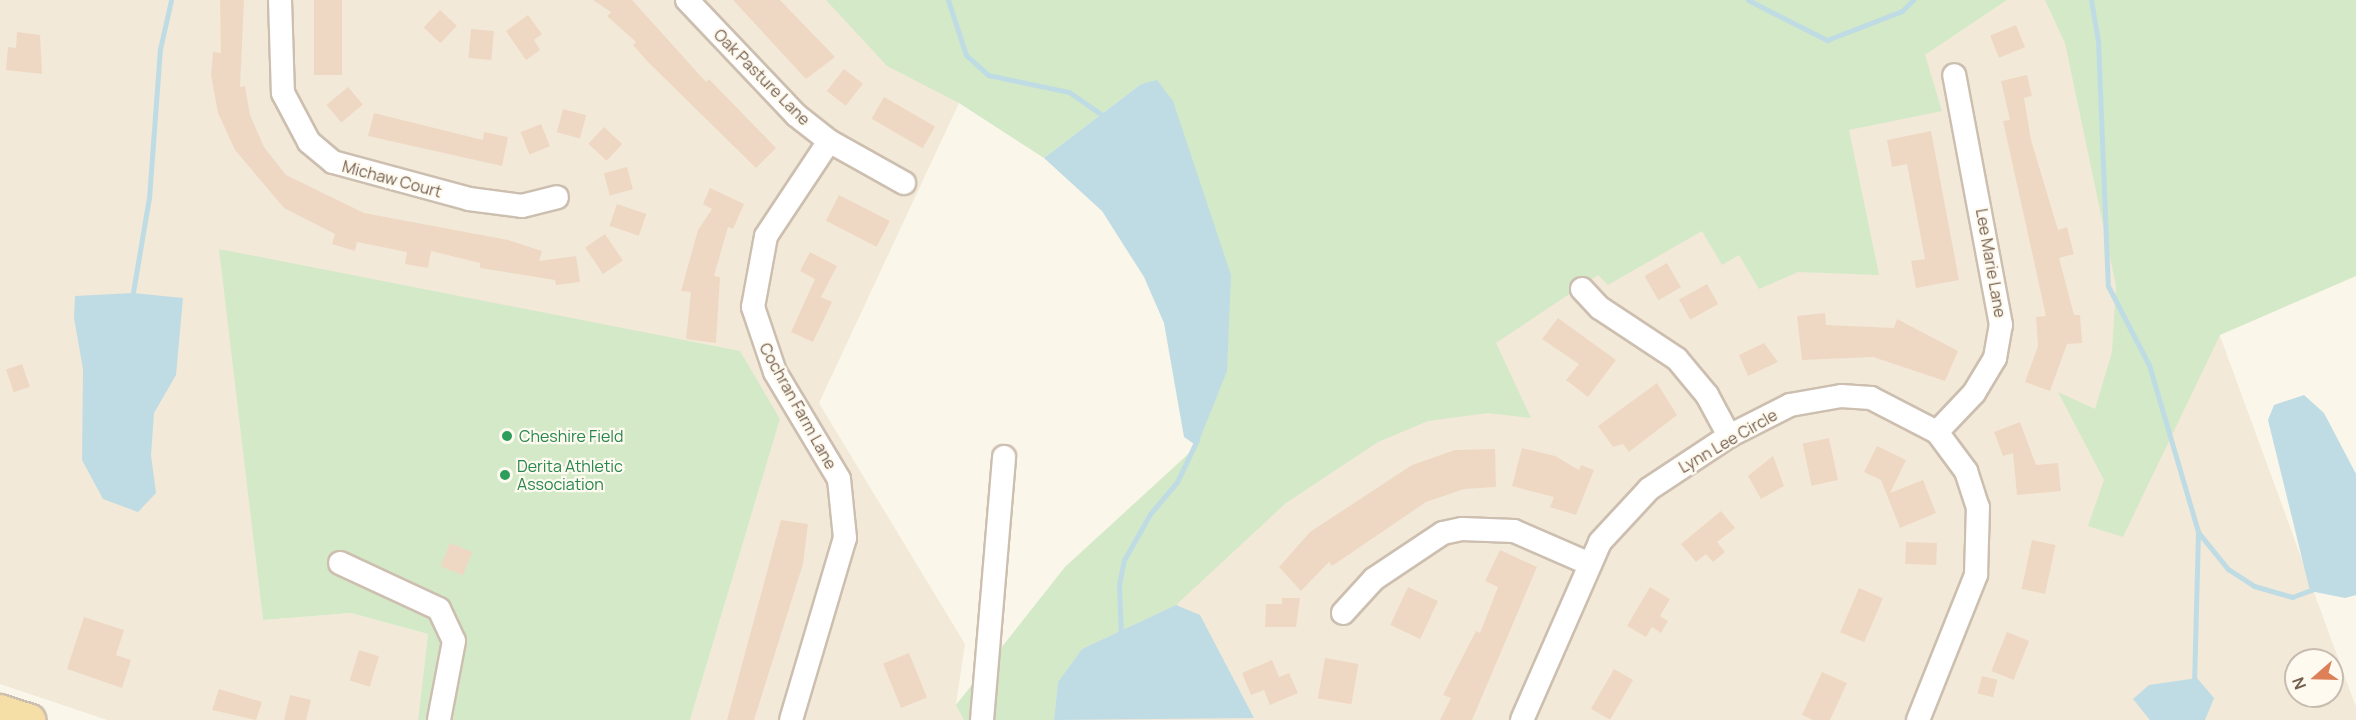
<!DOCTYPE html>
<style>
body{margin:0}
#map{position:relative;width:2356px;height:720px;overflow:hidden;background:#fbf6ea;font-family:Manrope,sans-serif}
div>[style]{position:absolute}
.residential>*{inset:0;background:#f3e9d8}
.green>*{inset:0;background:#d3e9c8}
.water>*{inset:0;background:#bfdce4}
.stream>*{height:5px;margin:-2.5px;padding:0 2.5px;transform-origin:2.5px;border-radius:2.5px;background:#bfdce4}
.building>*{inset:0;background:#efd8c3;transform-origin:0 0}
.roads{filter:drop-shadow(2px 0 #cdbfb0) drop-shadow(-2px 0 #cdbfb0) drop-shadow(0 2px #cdbfb0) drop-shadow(0 -2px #cdbfb0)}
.minor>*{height:22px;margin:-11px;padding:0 11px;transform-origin:11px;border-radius:11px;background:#fff}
.major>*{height:30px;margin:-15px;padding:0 15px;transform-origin:15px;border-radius:15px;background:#f5dfa7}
.dots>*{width:16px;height:16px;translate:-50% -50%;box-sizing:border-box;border:3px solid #fefaf0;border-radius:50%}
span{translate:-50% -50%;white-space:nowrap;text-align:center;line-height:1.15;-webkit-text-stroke:4.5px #fefaf0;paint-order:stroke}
.street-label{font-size:16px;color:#755f4e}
.leisure-label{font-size:16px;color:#27864d}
.left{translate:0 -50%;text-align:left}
.north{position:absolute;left:2284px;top:648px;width:60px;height:60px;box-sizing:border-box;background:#fefaf0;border:2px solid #c7bcaf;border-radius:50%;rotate:250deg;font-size:16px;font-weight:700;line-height:24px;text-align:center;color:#755f4e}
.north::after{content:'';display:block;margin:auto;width:21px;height:27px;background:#dd8057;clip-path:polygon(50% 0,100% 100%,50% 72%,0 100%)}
</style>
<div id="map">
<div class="residential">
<div style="clip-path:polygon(evenodd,0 0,1076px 0,995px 26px,819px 403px,965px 644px,956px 704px,2007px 0,2097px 0,2356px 707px,2356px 720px,690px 720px,780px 419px,220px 249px,263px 620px,351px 613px,428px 634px,418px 720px,107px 720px,0 684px,0 0,2296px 660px,2332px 660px,2332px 696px,2296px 696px,2296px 660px)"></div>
</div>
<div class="green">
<div style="clip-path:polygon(826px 0,2007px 0,1925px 55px,1942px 111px,1849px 130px,1879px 275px,1798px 272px,1759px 289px,1739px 255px,1722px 265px,1702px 231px,1608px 285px,1598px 275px,1496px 343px,1531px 418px,1488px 413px,1428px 421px,1378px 442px,1286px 503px,1176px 605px,1082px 649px,1058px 682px,1054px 720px,964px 720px,956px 705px,1065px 567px,1197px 446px,1157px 81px,1141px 84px,1044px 158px,959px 103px,887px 66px)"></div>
<div style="clip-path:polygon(2045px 0,2356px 0,2356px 276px,2220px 335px,2123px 537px,2088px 526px,2104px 480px,2058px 392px,2095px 409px,2112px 352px,2116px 286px,2065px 43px)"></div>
<div style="clip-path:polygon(219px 249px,740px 351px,780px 419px,690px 720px,418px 720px,428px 634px,351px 613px,263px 620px)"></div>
</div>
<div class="water">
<div style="clip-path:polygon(1157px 80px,1173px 101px,1231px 275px,1227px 371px,1197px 446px,1184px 437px,1164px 323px,1144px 277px,1102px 211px,1044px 158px,1141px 84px)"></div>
<div style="clip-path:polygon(133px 293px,183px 298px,176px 375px,154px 413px,151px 455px,156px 493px,138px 512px,103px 499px,82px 460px,83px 369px,74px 318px,75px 296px)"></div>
<div style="clip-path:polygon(2304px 395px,2324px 413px,2356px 474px,2356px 595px,2345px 598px,2310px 591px,2268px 420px,2274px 405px)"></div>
<div style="clip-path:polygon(1176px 605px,1200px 615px,1254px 718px,1054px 720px,1058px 682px,1082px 649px)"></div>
<div style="clip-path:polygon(2197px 678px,2214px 698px,2205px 720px,2150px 720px,2133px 699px,2149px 685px)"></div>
</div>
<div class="stream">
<div style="left:948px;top:0;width:58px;rotate:71.9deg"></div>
<div style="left:966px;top:55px;width:30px;rotate:42deg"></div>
<div style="left:988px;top:75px;width:83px;rotate:11.9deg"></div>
<div style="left:1069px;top:92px;width:44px;rotate:34.8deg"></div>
<div style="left:1748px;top:0;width:89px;rotate:26.9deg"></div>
<div style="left:1827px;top:40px;width:80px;rotate:-21.1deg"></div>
<div style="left:1902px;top:11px;width:16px;rotate:-45deg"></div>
<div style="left:2091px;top:0;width:42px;rotate:80.3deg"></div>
<div style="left:2098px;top:41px;width:245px;rotate:87.7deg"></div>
<div style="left:2108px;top:286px;width:89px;rotate:62.6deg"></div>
<div style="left:2149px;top:365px;width:174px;rotate:73.6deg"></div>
<div style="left:2198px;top:532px;width:150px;rotate:91.5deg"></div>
<div style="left:132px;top:298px;width:101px;rotate:-80.4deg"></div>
<div style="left:149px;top:198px;width:149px;rotate:-85.8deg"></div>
<div style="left:160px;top:49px;width:50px;rotate:-77.3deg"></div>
<div style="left:2198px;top:532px;width:48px;rotate:51deg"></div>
<div style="left:2228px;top:569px;width:31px;rotate:33deg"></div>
<div style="left:2254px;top:586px;width:40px;rotate:16deg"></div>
<div style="left:2292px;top:597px;width:23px;rotate:-20deg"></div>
<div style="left:1121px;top:638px;width:53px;rotate:-92.2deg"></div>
<div style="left:1119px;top:585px;width:25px;rotate:-79deg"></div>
<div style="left:1124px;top:560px;width:53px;rotate:-60.5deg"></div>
<div style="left:1150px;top:514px;width:42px;rotate:-49.8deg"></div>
<div style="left:1177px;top:482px;width:47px;rotate:-64.5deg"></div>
</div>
<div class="building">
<div style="clip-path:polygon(220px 0,244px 0,240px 87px,245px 86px,250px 115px,264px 147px,286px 175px,364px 213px,508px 240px,542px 251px,539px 261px,576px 256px,580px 282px,556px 285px,555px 280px,480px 268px,480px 263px,431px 251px,428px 268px,405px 264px,407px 252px,357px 242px,355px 251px,332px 244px,335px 234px,284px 208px,235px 150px,218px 113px,211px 75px,213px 52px,221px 53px)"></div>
<div style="left:314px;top:0;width:28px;height:75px"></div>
<div style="clip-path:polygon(593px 0,632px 0,706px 82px,709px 79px,776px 148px,756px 168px,647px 61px,633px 45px,636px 42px,607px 16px,611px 12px)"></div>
<div style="clip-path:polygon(733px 0,780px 0,835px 57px,806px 79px)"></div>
<div style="left:440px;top:10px;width:23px;height:24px;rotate:43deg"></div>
<div style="clip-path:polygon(528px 15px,542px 34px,534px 40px,540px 50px,526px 60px,506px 31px)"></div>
<div style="left:2016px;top:25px;width:24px;height:28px;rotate:68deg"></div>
<div style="left:471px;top:29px;width:23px;height:29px;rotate:5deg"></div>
<div style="clip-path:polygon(17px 32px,40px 35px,42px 74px,6px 70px,8px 47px,16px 48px)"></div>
<div style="left:844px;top:69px;width:24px;height:28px;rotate:38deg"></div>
<div style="clip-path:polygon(2027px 75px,2032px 96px,2024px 98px,2031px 140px,2058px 230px,2067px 227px,2074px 254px,2059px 258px,2074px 315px,2080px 315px,2082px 343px,2067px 344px,2050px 391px,2025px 382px,2038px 346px,2036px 317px,2046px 316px,2003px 121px,2010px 120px,2001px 81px)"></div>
<div style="left:348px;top:87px;width:23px;height:28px;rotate:50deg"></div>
<div style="left:884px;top:97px;width:59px;height:25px;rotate:30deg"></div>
<div style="left:563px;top:109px;width:24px;height:24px;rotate:15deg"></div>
<div style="clip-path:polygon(374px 113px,483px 140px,484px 132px,508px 137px,502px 166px,368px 136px)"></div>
<div style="left:541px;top:124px;width:24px;height:22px;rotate:68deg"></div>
<div style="left:604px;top:127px;width:25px;height:23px;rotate:43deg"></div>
<div style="clip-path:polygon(1931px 131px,1959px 280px,1916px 288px,1911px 261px,1925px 259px,1907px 164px,1892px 167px,1887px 140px)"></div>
<div style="left:627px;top:167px;width:23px;height:24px;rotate:75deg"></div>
<div style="clip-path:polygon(710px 188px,744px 204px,733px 229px,728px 227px,714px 276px,720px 277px,716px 343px,686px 339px,691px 292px,681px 291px,698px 230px,712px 209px,703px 204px)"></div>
<div style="left:839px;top:195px;width:57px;height:29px;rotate:27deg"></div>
<div style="left:617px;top:204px;width:31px;height:23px;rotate:19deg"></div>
<div style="left:605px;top:234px;width:32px;height:24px;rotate:56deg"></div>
<div style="clip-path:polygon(810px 252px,837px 266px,821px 297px,832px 302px,813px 342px,791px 332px,815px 279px,800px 271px)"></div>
<div style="left:1667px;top:263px;width:28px;height:26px;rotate:60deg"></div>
<div style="left:1707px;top:284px;width:23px;height:32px;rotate:61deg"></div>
<div style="clip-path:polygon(1825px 313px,1826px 325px,1894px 328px,1897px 319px,1958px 351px,1945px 381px,1873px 357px,1802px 360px,1797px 316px)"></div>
<div style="clip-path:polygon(1558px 318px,1616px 360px,1588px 397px,1566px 380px,1579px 364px,1542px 339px)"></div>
<div style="clip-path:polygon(1764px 343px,1778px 362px,1748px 376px,1739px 355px)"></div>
<div style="left:22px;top:364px;width:24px;height:17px;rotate:71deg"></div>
<div style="clip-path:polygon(1657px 383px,1677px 415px,1629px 452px,1623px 444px,1613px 447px,1598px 426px)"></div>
<div style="clip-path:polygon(2020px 422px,2036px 465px,2058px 463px,2061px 491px,2017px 495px,2013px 453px,2003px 456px,1994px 432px)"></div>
<div style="left:1829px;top:438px;width:43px;height:27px;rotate:78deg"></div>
<div style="clip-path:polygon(1877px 446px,1906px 460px,1890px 493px,1923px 480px,1936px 513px,1900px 528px,1881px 480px,1864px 472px)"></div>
<div style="clip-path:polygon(1522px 448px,1555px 456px,1579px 470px,1581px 465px,1594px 470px,1576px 515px,1550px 507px,1554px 497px,1512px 486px)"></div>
<div style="clip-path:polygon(1495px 449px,1496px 487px,1464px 489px,1426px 502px,1332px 566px,1329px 562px,1301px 591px,1279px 567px,1310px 532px,1412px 465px,1455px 450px)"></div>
<div style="clip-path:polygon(1773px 456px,1784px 486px,1761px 499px,1748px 476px)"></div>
<div style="clip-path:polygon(1721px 511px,1735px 528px,1717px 542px,1725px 552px,1713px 562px,1706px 554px,1696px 562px,1681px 544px)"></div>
<div style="clip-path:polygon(781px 520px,808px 524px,803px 564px,754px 720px,727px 720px)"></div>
<div style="left:2032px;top:540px;width:24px;height:50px;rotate:12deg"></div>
<div style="left:1906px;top:542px;width:31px;height:22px;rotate:2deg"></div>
<div style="left:450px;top:543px;width:24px;height:25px;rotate:22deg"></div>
<div style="clip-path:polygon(1500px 550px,1537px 567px,1472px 720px,1440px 720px,1451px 698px,1443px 695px,1476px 631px,1480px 633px,1498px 587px,1485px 581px)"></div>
<div style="left:1408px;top:587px;width:33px;height:42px;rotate:25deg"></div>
<div style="clip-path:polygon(1650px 587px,1670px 599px,1660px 616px,1668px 621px,1661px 633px,1652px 627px,1646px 637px,1627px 626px)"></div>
<div style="left:1859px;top:588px;width:26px;height:48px;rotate:23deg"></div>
<div style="clip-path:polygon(1282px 598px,1300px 598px,1296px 627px,1265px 627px,1266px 604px,1282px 604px)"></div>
<div style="clip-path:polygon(84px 617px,124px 630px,116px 655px,131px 660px,122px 688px,67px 669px)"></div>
<div style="left:2007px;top:632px;width:24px;height:42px;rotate:22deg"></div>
<div style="left:359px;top:650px;width:21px;height:32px;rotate:17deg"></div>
<div style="left:909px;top:653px;width:48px;height:28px;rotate:68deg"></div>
<div style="left:1325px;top:658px;width:34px;height:41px;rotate:10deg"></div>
<div style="clip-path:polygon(1272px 660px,1279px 677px,1289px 673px,1298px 693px,1270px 705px,1264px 690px,1251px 695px,1242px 673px)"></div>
<div style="left:1614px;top:669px;width:22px;height:46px;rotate:30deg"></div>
<div style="clip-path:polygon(1822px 672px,1847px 683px,1830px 720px,1813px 720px,1802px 715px)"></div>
<div style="left:1982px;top:676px;width:16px;height:18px;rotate:14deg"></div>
<div style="clip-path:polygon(219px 689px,262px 702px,256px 720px,212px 710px)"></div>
<div style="clip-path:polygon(290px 695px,311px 700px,306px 720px,284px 720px)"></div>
</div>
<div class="roads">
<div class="minor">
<div style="left:280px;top:0;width:93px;rotate:88.2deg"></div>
<div style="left:283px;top:93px;width:55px;rotate:62deg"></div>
<div style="left:309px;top:142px;width:31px;rotate:40deg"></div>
<div style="left:333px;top:162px;width:141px;rotate:15.2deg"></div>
<div style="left:469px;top:199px;width:53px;rotate:7.5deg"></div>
<div style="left:522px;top:206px;width:36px;rotate:-14deg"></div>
<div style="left:687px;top:0;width:158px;rotate:46.5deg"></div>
<div style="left:796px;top:115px;width:42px;rotate:38.2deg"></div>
<div style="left:829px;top:141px;width:86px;rotate:29.2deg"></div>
<div style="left:1582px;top:289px;width:26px;rotate:47deg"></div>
<div style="left:1600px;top:308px;width:92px;rotate:33.5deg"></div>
<div style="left:1677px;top:359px;width:47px;rotate:50.2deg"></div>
<div style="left:1707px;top:395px;width:47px;rotate:61.8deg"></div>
<div style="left:1937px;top:432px;width:54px;rotate:-46.5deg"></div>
<div style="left:1974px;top:393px;width:41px;rotate:-59deg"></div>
<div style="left:1995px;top:358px;width:34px;rotate:-80deg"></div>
<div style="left:2001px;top:325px;width:254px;rotate:-100.6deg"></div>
<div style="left:340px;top:563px;width:109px;rotate:24.9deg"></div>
<div style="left:439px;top:609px;width:35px;rotate:65deg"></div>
<div style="left:454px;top:641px;width:80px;rotate:100.8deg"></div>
<div style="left:1343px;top:613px;width:46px;rotate:-47.6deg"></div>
<div style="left:1374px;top:579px;width:83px;rotate:-33.7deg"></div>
<div style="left:1443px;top:533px;width:19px;rotate:-12deg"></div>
<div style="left:1462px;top:529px;width:52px;rotate:2.2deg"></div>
<div style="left:1514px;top:531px;width:83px;rotate:23.5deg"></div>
<div style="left:791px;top:720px;width:190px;rotate:-73.5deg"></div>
<div style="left:845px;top:538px;width:59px;rotate:-95.8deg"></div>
<div style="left:839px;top:479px;width:125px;rotate:-120.9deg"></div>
<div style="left:775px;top:372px;width:69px;rotate:-108.7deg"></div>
<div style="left:753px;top:307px;width:72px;rotate:-79.6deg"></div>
<div style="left:766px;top:236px;width:114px;rotate:-56.4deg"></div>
<div style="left:982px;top:720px;width:264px;rotate:-85.2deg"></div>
<div style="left:1522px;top:720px;width:194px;rotate:-66.3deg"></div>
<div style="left:1600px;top:542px;width:72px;rotate:-47.2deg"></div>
<div style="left:1649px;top:489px;width:96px;rotate:-33.5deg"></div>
<div style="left:1729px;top:436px;width:68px;rotate:-26.9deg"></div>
<div style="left:1790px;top:405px;width:52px;rotate:-10deg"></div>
<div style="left:1841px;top:396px;width:30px;rotate:4deg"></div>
<div style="left:1871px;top:398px;width:74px;rotate:27.3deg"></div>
<div style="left:1937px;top:432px;width:49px;rotate:53.4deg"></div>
<div style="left:1966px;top:471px;width:38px;rotate:72deg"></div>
<div style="left:1978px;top:507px;width:68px;rotate:91.7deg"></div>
<div style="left:1976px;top:575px;width:156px;rotate:111.8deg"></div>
</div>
<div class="major">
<div style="left:0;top:710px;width:32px;rotate:18deg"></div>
</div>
</div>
<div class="dots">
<div style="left:507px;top:436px;background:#2e9e5b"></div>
<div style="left:505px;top:475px;background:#2e9e5b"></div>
</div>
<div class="street-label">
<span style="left:762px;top:77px;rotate:45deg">Oak Pasture Lane</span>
<span style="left:392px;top:179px;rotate:15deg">Michaw Court</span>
<span style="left:1991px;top:263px;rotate:80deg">Lee Marie Lane</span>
<span style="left:798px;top:406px;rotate:61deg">Cochran Farm Lane</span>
<span style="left:1728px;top:441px;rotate:-30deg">Lynn Lee Circle</span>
</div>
<div class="leisure-label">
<span class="left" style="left:519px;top:436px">Cheshire Field</span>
<span class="left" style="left:517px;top:475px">Derita Athletic<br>Association</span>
</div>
<div class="north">N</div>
</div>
